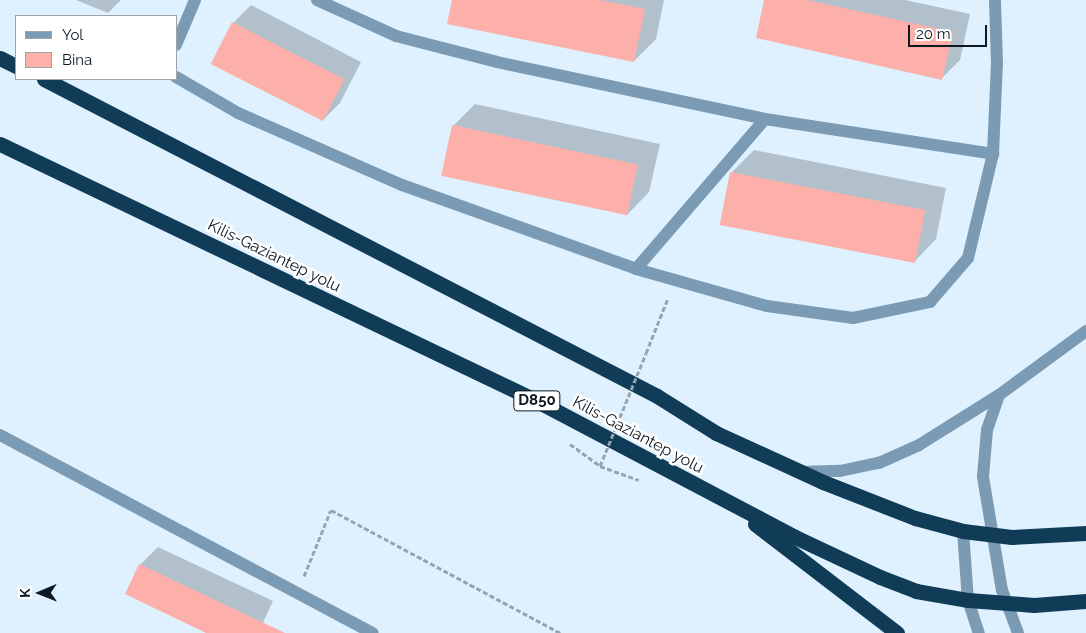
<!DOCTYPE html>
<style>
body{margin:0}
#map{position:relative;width:1086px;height:633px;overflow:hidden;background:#dff1ff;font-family:Raleway,sans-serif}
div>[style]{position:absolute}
.shadow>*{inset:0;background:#0003}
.building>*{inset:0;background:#fdafa9;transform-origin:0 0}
.path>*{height:3px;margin-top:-1.5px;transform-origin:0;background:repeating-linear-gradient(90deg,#95a4b0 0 5px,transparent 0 7.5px)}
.minor>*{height:12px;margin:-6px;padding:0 6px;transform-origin:6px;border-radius:6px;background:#7b9bb4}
.highway>*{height:15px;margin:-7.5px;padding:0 7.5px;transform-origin:7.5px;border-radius:7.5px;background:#103c58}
.path-bridge>*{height:3px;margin-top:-1.5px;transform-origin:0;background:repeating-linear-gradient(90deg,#95a4b0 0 5px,transparent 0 7.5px)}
span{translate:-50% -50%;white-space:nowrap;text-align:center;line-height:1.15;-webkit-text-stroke:5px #fff;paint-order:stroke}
.shield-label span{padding:1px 4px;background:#fff;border:1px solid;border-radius:4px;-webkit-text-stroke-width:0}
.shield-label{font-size:15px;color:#0e1821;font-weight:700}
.street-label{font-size:16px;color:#0e1821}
.legend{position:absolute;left:15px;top:15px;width:162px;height:65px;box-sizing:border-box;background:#fff;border:1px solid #9fa3a6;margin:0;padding:6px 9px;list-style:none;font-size:15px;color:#0e1821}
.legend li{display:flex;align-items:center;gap:10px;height:25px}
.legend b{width:25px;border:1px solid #9fa3a6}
.north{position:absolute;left:15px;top:568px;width:50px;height:50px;-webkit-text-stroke:4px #fff;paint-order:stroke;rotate:269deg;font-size:14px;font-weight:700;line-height:20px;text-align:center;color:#0e1821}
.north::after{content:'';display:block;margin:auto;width:18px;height:22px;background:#0e1821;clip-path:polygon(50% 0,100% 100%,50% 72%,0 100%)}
.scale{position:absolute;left:908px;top:25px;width:79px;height:22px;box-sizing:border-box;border:2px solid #0e1821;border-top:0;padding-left:6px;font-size:15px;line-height:18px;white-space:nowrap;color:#0e1821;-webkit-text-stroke:4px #fff;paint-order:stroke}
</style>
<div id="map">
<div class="shadow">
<div style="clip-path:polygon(76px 0,121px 0,108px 13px)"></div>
<div style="clip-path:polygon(453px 0,664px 0,656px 39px,634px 61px)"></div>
<div style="clip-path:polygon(765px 0,905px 0,970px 14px,960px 60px,942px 78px)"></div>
<div style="clip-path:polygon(251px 5px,361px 62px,340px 103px,322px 121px,233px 23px)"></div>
<div style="clip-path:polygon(475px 104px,660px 144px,649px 192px,627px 215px,453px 126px)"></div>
<div style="clip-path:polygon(754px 150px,946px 188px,936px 239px,914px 262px,731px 173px)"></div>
<div style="clip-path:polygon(158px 547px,273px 601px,259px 631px,208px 633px,127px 594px,140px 565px)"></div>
</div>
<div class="building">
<div style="clip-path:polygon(452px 0,599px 0,645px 9px,634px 62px,447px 24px)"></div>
<div style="clip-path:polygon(764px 0,807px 0,953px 32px,942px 80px,756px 38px)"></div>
<div style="left:232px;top:22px;width:126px;height:47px;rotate:27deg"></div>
<div style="left:452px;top:125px;width:190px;height:52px;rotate:12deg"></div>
<div style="left:730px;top:172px;width:199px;height:54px;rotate:11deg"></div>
<div style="clip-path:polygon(139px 564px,285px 633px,206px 633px,125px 594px)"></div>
</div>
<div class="path">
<div style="left:646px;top:353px;width:59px;rotate:-68.2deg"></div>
<div style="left:570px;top:444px;width:37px;rotate:36deg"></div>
<div style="left:600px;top:466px;width:41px;rotate:19.7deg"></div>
<div style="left:304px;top:576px;width:71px;rotate:-67.8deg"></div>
<div style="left:331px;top:510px;width:260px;rotate:28.2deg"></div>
</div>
<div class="minor">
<div style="left:317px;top:0;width:87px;rotate:24.5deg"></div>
<div style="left:396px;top:36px;width:104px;rotate:14.4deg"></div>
<div style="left:497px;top:62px;width:274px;rotate:12deg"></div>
<div style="left:765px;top:119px;width:231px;rotate:8.7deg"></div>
<div style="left:176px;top:45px;width:49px;rotate:-67.1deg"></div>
<div style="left:176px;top:77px;width:72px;rotate:30.1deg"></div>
<div style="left:238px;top:113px;width:179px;rotate:23.7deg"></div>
<div style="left:402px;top:185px;width:249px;rotate:19.7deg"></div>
<div style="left:636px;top:269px;width:136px;rotate:15.8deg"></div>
<div style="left:767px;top:306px;width:87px;rotate:7.9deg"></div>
<div style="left:853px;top:318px;width:79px;rotate:-11.7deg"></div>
<div style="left:930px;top:302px;width:58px;rotate:-49.2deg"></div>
<div style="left:968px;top:258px;width:107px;rotate:-76.5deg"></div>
<div style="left:993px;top:154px;width:90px;rotate:-87.5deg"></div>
<div style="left:997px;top:64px;width:64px;rotate:-91.8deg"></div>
<div style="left:636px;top:269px;width:198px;rotate:-49.3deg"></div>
<div style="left:999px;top:395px;width:37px;rotate:109deg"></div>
<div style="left:987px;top:430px;width:47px;rotate:94.9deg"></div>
<div style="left:983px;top:477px;width:115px;rotate:80.5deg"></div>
<div style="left:1002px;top:590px;width:46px;rotate:69.6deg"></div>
<div style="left:0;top:435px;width:422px;rotate:28deg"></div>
<div style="left:803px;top:472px;width:37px;rotate:-2deg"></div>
<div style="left:840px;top:471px;width:40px;rotate:-12deg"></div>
<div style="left:879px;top:463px;width:44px;rotate:-24.2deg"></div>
<div style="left:919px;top:445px;width:94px;rotate:-32deg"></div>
<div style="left:999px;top:395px;width:108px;rotate:-36.3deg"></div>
<div style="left:963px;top:531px;width:69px;rotate:85.9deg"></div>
<div style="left:968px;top:600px;width:35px;rotate:72deg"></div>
</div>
<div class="highway">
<div style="left:0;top:58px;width:18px;rotate:27deg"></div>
<div style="left:44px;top:79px;width:690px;rotate:27.34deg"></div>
<div style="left:657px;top:396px;width:70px;rotate:32.1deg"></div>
<div style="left:716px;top:433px;width:118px;rotate:24.6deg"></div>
<div style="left:823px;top:482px;width:99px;rotate:21.4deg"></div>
<div style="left:915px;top:518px;width:50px;rotate:15.2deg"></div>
<div style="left:963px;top:531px;width:49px;rotate:7deg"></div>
<div style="left:1012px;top:537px;width:74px;rotate:-3.1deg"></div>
<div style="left:0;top:144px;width:600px;rotate:25.58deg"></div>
<div style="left:541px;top:403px;width:287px;rotate:27.8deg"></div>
<div style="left:795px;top:537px;width:94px;rotate:25.2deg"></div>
<div style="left:880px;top:577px;width:39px;rotate:21deg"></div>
<div style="left:916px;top:591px;width:53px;rotate:9.8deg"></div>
<div style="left:968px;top:600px;width:66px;rotate:4.3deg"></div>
<div style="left:1034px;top:605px;width:52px;rotate:-4.4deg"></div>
<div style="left:755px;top:524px;width:179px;rotate:37.5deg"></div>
</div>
<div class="path-bridge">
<div style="left:600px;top:466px;width:122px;rotate:-67.8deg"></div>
</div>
<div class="shield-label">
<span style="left:537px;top:401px">D850</span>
</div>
<div class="street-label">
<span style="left:274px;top:256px;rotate:26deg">Kilis-Gaziantep yolu</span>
<span style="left:638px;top:435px;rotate:28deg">Kilis-Gaziantep yolu</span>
</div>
<ul class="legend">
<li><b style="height:6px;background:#7b9bb4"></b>Yol</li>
<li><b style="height:14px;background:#fdafa9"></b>Bina</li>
</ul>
<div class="north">K</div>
<div class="scale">20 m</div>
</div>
